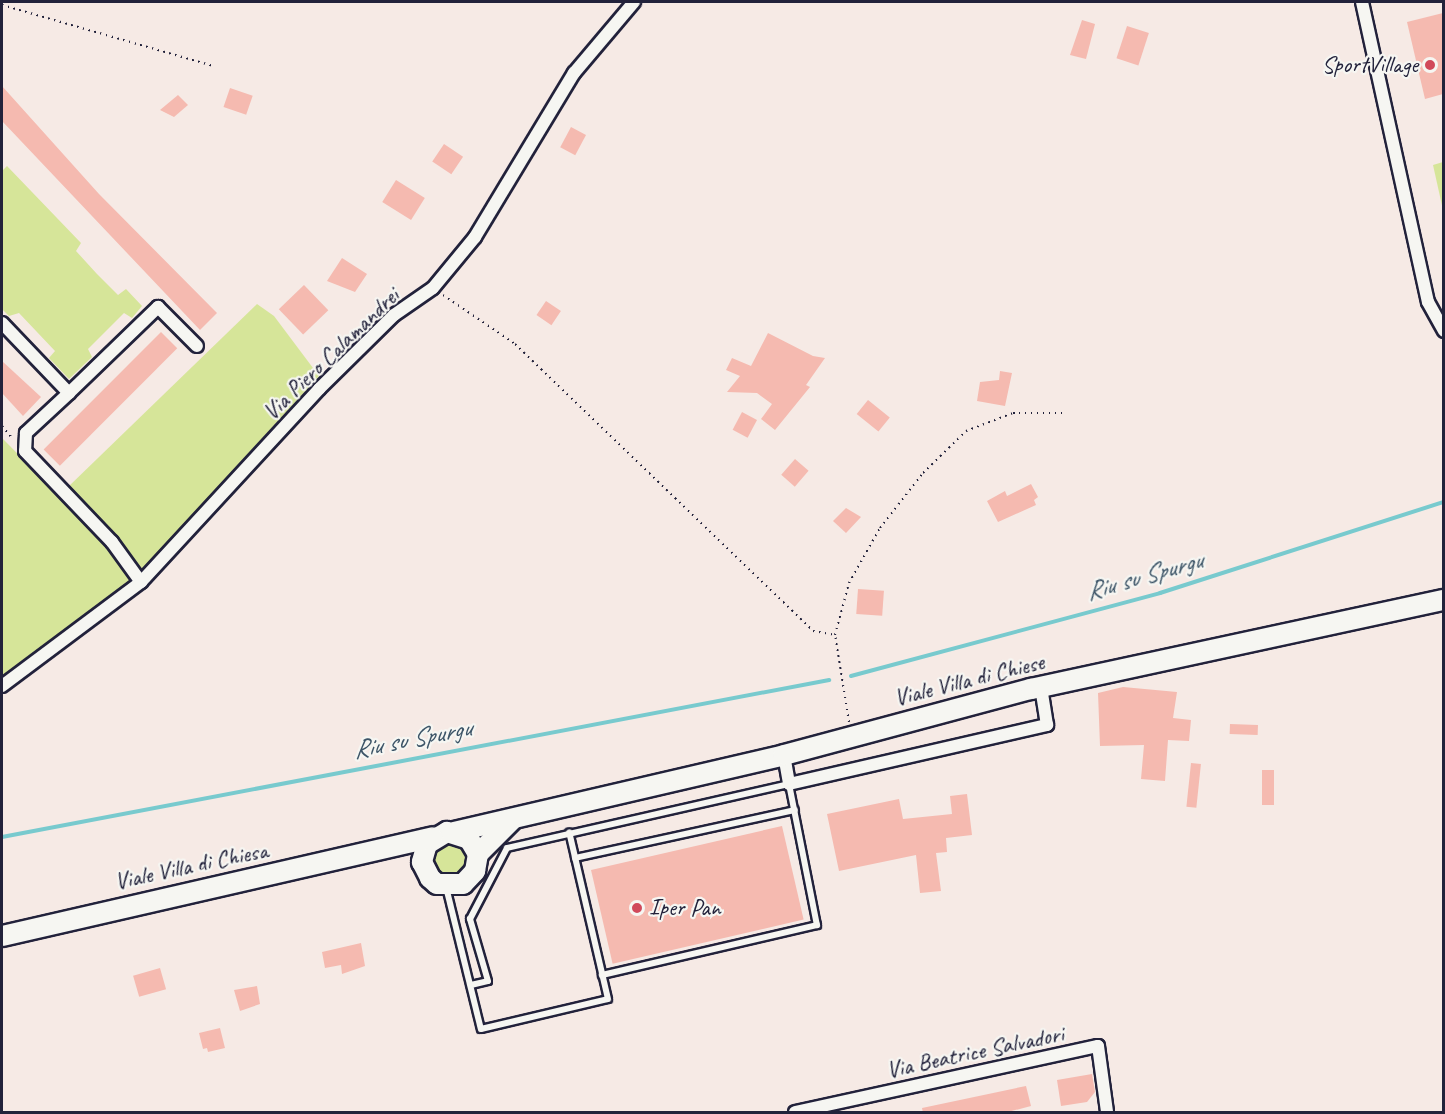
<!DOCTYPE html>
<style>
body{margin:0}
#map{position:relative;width:1445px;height:1114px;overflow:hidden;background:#f6eae5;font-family:Caveat,sans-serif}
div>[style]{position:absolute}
.green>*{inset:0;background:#d6e599}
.round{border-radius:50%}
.stream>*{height:4px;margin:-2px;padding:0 2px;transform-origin:2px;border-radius:2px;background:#78cace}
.building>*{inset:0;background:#f5bab0;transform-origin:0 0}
.path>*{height:2px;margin-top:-1px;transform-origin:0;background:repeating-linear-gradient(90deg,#22223b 0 1.5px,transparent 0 6px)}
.roads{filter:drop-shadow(2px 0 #22223b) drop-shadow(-2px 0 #22223b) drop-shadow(0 2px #22223b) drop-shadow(0 -2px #22223b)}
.lane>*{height:6px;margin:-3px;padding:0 3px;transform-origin:3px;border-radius:3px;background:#f6f6f2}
.street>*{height:12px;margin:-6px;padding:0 6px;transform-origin:6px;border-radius:6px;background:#f6f6f2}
.primary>*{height:20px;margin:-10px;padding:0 10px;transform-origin:10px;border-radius:10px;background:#f6f6f2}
.dots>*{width:16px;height:16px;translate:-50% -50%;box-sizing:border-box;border:3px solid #f6f6f2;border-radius:50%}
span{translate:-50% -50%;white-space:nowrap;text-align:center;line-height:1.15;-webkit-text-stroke:4.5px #f6f6f2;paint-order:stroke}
.poi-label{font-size:24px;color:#22223b}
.right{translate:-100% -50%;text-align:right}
.left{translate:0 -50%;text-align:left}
.street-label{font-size:24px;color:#22223b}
.water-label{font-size:26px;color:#3c5467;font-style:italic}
.frame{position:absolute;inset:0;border:3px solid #22223b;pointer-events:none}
</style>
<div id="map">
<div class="green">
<div style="clip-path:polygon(1443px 162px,1444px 162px,1443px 210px,1433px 165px)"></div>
<div style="clip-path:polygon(7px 166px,81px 243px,76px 251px,97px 274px,118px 295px,126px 289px,142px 306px,132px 318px,124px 313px,88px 349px,92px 357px,69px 379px,49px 358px,55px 351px,19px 313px,9px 316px,2px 309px,2px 171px)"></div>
<div style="clip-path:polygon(257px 304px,274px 316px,319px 376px,141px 571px,67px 488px)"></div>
<div style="clip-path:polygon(2px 438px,101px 538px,118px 557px,130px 583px,2px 678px)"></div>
<div class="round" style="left:433px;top:842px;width:34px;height:34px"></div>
</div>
<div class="stream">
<div style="left:851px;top:676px;width:320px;rotate:-15deg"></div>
<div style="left:1160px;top:593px;width:298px;rotate:-17.8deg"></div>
<div style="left:2px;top:837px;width:842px;rotate:-10.75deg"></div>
</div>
<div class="building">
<div style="clip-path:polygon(1443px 13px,1443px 94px,1425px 99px,1407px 22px)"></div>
<div style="clip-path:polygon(1082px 20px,1095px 24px,1086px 59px,1070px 55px)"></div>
<div style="left:1127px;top:26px;width:23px;height:34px;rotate:18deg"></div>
<div style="clip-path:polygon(2px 86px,99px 194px,217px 313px,200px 330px,2px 121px)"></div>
<div style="left:230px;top:88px;width:24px;height:20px;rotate:19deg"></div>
<div style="clip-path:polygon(178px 95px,188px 105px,174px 117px,160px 110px)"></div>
<div style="left:571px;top:127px;width:17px;height:23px;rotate:28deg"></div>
<div style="left:444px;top:144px;width:23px;height:21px;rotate:34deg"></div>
<div style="left:396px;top:180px;width:34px;height:26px;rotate:32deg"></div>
<div style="clip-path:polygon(342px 258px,367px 274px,355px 292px,327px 281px)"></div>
<div style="left:304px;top:285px;width:35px;height:35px;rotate:46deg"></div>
<div style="left:546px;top:301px;width:18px;height:17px;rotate:34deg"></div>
<div style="left:161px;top:332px;width:23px;height:166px;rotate:45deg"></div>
<div style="clip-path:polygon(768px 333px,813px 356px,825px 358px,806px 385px,810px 387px,775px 430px,761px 419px,772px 404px,757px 393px,727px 392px,740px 376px,726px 370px,732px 358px,751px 366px)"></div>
<div style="clip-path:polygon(2px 361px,41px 397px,23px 416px,2px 393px)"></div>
<div style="clip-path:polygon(1000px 371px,1012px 373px,1005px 406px,977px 401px,980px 382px,999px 380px)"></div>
<div style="left:868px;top:400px;width:28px;height:18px;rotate:39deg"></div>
<div style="left:742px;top:412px;width:17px;height:20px;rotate:28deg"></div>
<div style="left:795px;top:459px;width:18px;height:21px;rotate:41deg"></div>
<div style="clip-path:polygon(1031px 484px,1038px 497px,1034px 500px,1036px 505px,998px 522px,987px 501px,1005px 491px,1007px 496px)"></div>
<div style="clip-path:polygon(846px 508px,861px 517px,846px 533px,833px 521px)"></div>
<div style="left:858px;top:589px;width:26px;height:25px;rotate:4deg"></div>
<div style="clip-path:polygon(1123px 687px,1177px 692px,1173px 718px,1191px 720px,1189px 741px,1168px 740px,1165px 781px,1141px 779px,1144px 745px,1100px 746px,1098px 693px)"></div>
<div style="left:1230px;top:724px;width:28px;height:10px;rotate:2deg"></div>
<div style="left:1191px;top:763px;width:10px;height:44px;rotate:6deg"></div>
<div style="left:1262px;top:770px;width:12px;height:35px"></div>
<div style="clip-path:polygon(967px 794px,972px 835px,946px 838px,947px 852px,936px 853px,941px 891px,920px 893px,916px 855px,839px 871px,827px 814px,899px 799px,903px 819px,952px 814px,950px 796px)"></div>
<div style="left:782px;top:826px;width:96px;height:196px;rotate:77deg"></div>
<div style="clip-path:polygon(361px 943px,365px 966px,342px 974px,341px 965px,325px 968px,322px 952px)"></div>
<div style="left:160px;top:968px;width:22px;height:28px;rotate:74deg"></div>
<div style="clip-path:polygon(257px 986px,260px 1004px,240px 1011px,234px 990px)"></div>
<div style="clip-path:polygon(220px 1028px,225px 1048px,208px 1052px,207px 1048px,203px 1049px,199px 1033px)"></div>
<div style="clip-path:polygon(1092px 1074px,1095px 1092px,1087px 1102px,1061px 1106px,1057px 1080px)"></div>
<div style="clip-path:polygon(1026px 1086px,1031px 1106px,1004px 1113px,923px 1113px,922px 1108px)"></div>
</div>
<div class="path">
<div style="left:2px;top:5px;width:221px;rotate:16.1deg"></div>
<div style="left:443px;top:295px;width:87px;rotate:34.2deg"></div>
<div style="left:515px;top:344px;width:414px;rotate:43.9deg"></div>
<div style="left:813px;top:631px;width:22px;rotate:10deg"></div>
<div style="left:2px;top:426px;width:16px;rotate:50deg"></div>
<div style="left:849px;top:722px;width:88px;rotate:-99.1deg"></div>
<div style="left:835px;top:635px;width:54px;rotate:-74.9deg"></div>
<div style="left:849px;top:583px;width:63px;rotate:-60.6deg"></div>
<div style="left:880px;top:528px;width:70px;rotate:-52deg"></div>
<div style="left:923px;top:473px;width:60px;rotate:-44.3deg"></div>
<div style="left:966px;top:431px;width:50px;rotate:-21deg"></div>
<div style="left:1013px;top:413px;width:50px"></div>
</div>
<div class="roads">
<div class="lane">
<div style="left:575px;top:858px;width:225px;rotate:-12.3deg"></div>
<div style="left:446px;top:887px;width:146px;rotate:76.2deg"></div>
<div style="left:481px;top:1029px;width:130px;rotate:-13.3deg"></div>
<div style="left:608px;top:999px;width:171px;rotate:-103.1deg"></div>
<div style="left:471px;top:985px;width:17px;rotate:-13deg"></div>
<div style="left:488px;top:981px;width:65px;rotate:-106.2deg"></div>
<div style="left:470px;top:919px;width:80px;rotate:-62.5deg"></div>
<div style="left:507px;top:848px;width:289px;rotate:-12.8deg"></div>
<div style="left:789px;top:784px;width:144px;rotate:78.8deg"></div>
<div style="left:817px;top:925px;width:221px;rotate:166.9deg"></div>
</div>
<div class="street">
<div style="left:1362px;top:2px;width:307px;rotate:77.6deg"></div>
<div style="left:1428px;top:302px;width:33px;rotate:61deg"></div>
<div style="left:2px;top:323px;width:97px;rotate:46.3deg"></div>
<div style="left:69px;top:393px;width:124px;rotate:-44deg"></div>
<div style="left:158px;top:307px;width:55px;rotate:45deg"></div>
<div style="left:69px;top:393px;width:59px;rotate:137.1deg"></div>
<div style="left:26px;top:433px;width:18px;rotate:93deg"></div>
<div style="left:25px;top:451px;width:126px;rotate:46.3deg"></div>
<div style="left:112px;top:542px;width:49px;rotate:54.1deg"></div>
<div style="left:2px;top:686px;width:174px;rotate:-36.8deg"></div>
<div style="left:141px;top:582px;width:263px;rotate:-47.3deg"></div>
<div style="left:319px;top:389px;width:105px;rotate:-44.6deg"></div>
<div style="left:394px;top:315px;width:47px;rotate:-34.7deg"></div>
<div style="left:433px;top:288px;width:66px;rotate:-50.5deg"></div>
<div style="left:475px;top:237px;width:192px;rotate:-58.9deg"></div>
<div style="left:574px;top:73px;width:93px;rotate:-49.8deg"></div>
<div style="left:784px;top:755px;width:29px;rotate:80deg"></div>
<div style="left:789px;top:784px;width:265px;rotate:-12.9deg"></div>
<div style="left:1047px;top:725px;width:38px;rotate:-99deg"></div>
<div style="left:795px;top:1112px;width:310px;rotate:-12.3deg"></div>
<div style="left:1098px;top:1046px;width:67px;rotate:82.2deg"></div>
</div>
<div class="primary">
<div style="left:454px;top:832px;width:339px;rotate:-13.1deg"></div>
<div style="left:784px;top:755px;width:256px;rotate:-15deg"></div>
<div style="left:1031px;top:689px;width:422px;rotate:-12.2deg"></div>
<div style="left:478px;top:854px;width:17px;rotate:-121deg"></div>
<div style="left:469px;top:839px;width:23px;rotate:-162deg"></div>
<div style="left:447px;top:832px;width:23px;rotate:149deg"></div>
<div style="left:427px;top:844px;width:19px;rotate:106deg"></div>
<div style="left:422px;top:862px;width:18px;rotate:63deg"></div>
<div style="left:430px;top:878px;width:9px;rotate:41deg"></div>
<div style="left:437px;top:884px;width:26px"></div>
<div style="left:463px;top:884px;width:18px;rotate:-47deg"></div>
<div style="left:475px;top:871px;width:17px;rotate:-80deg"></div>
<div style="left:478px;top:854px;width:47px;rotate:-45deg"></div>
<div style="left:2px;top:936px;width:442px;rotate:-12.9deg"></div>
</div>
</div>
<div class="dots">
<div style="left:1430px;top:65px;background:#d1495b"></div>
<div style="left:637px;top:908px;background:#d1495b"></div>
</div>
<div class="poi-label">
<span class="right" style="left:1418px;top:65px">SportVillage</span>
<span class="left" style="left:649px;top:908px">Iper Pan</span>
</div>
<div class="street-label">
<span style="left:331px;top:354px;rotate:-44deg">Via Piero Calamandrei</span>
<span style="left:969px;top:680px;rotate:-14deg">Viale Villa di Chiese</span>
<span style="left:191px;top:866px;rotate:-12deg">Viale Villa di Chiesa</span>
<span style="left:975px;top:1052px;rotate:-12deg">Via Beatrice Salvadori</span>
</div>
<div class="water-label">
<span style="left:1144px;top:576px;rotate:-16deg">Riu su Spurgu</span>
<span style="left:412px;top:739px;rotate:-11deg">Riu su Spurgu</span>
</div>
<div class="frame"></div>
</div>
